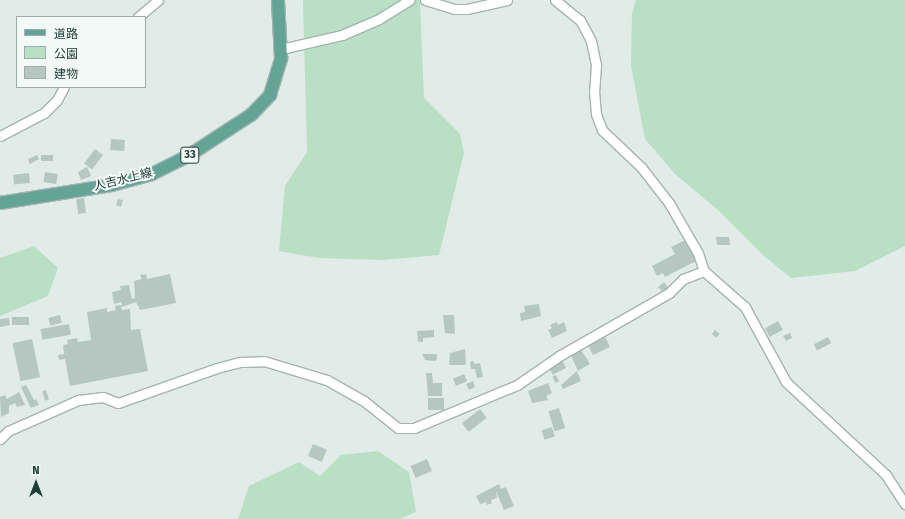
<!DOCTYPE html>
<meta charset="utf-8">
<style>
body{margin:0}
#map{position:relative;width:905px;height:519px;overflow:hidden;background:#e1ece8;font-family:"Fira Sans","Noto Sans JP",sans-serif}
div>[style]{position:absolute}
.green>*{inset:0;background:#b9dfc5}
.building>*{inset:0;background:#b6c7c1;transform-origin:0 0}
.roads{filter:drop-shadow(1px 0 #a4b4b0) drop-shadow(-1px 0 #a4b4b0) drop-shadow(0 1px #a4b4b0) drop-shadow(0 -1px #a4b4b0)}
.minor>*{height:9px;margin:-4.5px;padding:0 4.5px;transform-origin:4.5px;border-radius:4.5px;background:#fff}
.major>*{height:12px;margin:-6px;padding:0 6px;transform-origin:6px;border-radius:6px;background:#63a497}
span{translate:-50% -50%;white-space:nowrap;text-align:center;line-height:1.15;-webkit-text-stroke:4px #f2f9f6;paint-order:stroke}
.shield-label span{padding:1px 3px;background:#f2f9f6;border:1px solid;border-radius:3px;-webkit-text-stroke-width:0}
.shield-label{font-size:11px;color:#213e38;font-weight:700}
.street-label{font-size:12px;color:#213e38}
.legend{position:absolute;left:16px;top:16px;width:130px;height:72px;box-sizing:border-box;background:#f2f9f6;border:1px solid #9eaeaa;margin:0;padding:5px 7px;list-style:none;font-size:12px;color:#213e38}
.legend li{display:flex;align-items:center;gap:8px;height:20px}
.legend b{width:20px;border:1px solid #9eaeaa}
.north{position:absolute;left:16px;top:463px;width:40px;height:40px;-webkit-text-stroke:3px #f2f9f6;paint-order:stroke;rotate:0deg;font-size:11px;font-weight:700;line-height:16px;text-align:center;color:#213e38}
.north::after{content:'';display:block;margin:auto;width:14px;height:18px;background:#213e38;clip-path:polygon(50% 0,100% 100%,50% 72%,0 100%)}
</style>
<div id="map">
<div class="green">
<div style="clip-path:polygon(303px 0,420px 0,424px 98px,460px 134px,464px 153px,439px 255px,382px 260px,319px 258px,279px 251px,285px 186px,307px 152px)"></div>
<div style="clip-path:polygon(636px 0,905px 0,905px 246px,855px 271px,791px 278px,763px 255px,719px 211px,675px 174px,645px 139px,631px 66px,632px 13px)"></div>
<div style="clip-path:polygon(34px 246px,58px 268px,48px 296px,0 316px,0 258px)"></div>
<div style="clip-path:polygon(378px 451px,409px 472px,416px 512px,400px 519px,238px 519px,249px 486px,299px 462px,320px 476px,341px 455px)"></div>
</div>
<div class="building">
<div style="left:111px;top:139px;width:14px;height:11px;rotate:4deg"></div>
<div style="left:95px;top:149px;width:10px;height:18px;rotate:37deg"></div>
<div style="clip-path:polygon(37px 155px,39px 159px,30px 164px,28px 159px)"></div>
<div style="left:41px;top:155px;width:12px;height:6px"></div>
<div style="clip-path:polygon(87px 167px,91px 176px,81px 180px,78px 172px)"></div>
<div style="left:45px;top:172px;width:13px;height:10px;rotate:9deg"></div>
<div style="left:29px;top:173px;width:10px;height:16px;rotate:84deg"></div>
<div style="left:84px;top:198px;width:15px;height:8px;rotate:82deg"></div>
<div style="clip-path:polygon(118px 199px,123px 200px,121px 207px,116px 205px)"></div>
<div style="clip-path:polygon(716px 237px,729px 237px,730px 245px,717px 245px)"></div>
<div style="clip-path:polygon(685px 240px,696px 261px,665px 277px,663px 273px,657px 276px,652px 266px,675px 254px,671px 247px)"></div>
<div style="clip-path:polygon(146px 274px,147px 279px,170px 274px,176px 303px,140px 310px,136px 302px,122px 307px,121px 302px,114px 304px,112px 292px,121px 290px,120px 286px,129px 285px,132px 299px,135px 298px,134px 281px,142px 279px,140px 275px)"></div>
<div style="clip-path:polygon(664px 282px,668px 287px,663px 292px,658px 287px)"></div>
<div style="clip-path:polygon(539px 304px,541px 316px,521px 321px,520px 313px,525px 312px,524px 306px)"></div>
<div style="clip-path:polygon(121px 305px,122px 310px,130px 309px,131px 330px,140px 329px,148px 371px,70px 386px,65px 359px,59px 360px,58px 355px,64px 354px,63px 345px,68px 344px,67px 340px,77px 338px,78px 342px,91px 340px,87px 312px,107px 308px,107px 312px,116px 310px,115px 306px)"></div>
<div style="left:60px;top:315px;width:8px;height:12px;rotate:76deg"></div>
<div style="clip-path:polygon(443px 315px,454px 315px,455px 334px,445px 333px)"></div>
<div style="left:29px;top:317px;width:8px;height:17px;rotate:90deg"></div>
<div style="clip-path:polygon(9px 318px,10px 325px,0 327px,0 319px)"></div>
<div style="left:778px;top:321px;width:10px;height:15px;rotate:61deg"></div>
<div style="clip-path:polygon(557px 322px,558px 325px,564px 322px,567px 331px,552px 338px,548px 330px,552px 328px,550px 325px)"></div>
<div style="left:69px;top:324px;width:11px;height:29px;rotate:80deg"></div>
<div style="clip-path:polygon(434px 330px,434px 337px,423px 338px,423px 342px,418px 342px,417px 331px)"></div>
<div style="left:715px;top:330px;width:6px;height:5px;rotate:39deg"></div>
<div style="clip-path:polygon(790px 333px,792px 338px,786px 341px,783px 336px)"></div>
<div style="clip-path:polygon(602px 337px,606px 338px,610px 347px,593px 355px,588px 345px)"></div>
<div style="left:828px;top:337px;width:7px;height:16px;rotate:63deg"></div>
<div style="left:32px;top:339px;width:39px;height:20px;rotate:78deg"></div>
<div style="clip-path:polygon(580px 348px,590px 364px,578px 371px,570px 353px)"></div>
<div style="clip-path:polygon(465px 349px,466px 365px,449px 365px,450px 353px)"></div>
<div style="clip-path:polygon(422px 354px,437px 354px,437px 359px,435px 361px,425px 360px)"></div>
<div style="left:562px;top:360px;width:9px;height:15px;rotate:63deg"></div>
<div style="clip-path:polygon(474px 361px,474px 364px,480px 363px,483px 377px,477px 378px,475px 369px,471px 369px,470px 362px)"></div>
<div style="clip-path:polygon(577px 371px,581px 381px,563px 389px,561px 385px)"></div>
<div style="clip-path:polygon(426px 373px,432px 373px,433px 383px,442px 383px,442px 396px,428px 396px)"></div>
<div style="left:464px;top:374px;width:8px;height:12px;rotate:67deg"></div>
<div style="left:556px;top:375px;width:7px;height:4px;rotate:63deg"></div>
<div style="clip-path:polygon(473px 381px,475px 387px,469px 390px,466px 384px)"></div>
<div style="clip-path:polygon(548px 383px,552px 393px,546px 396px,548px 400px,532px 403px,528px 391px)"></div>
<div style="clip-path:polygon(26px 385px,34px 400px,36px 399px,39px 405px,31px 408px,21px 387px)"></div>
<div style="left:46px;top:390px;width:10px;height:4px;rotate:73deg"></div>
<div style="clip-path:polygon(19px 392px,25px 405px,17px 407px,15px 403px,9px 406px,9px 413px,1px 417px,0 397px,5px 395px,7px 399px)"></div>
<div style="left:428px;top:398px;width:16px;height:12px"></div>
<div style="left:559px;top:408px;width:21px;height:11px;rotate:73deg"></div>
<div style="left:480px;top:409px;width:11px;height:23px;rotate:52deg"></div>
<div style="left:552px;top:427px;width:10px;height:11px;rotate:73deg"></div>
<div style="left:313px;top:444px;width:15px;height:13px;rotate:23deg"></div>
<div style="left:427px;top:459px;width:13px;height:18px;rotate:67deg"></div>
<div style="clip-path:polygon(499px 484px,501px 489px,506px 487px,514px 506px,504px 510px,496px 491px,497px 498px,491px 500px,492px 503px,487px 505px,486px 502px,480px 504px,476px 496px)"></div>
</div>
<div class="roads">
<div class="minor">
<div style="left:425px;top:0;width:30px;rotate:17deg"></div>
<div style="left:454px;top:9px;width:13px"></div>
<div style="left:467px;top:9px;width:41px;rotate:-12.7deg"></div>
<div style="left:555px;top:0;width:32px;rotate:39deg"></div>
<div style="left:580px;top:20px;width:24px;rotate:62deg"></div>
<div style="left:591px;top:41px;width:25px;rotate:78deg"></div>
<div style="left:596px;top:65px;width:26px;rotate:94deg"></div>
<div style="left:594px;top:91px;width:23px;rotate:85deg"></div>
<div style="left:596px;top:114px;width:17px;rotate:69deg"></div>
<div style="left:602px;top:130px;width:54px;rotate:43.5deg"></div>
<div style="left:641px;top:167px;width:46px;rotate:52.1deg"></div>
<div style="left:669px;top:203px;width:58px;rotate:59.9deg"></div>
<div style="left:698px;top:253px;width:19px;rotate:72deg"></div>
<div style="left:704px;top:271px;width:55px;rotate:41.3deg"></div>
<div style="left:745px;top:307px;width:85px;rotate:61.3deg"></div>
<div style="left:786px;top:382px;width:137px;rotate:42.9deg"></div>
<div style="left:886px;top:475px;width:35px;rotate:57deg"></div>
<div style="left:138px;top:17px;width:26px;rotate:-40deg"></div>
<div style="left:281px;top:49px;width:63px;rotate:-12.9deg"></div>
<div style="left:342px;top:35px;width:40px;rotate:-23.4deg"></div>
<div style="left:379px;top:19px;width:36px;rotate:-32deg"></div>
<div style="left:0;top:136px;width:50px;rotate:-27.6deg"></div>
<div style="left:44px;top:113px;width:18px;rotate:-45deg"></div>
<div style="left:57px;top:100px;width:15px;rotate:-62deg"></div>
<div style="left:0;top:439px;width:11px;rotate:-45deg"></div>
<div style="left:8px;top:431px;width:77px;rotate:-23.9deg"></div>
<div style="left:78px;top:400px;width:25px;rotate:-7deg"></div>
<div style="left:103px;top:397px;width:16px;rotate:22deg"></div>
<div style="left:118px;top:403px;width:105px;rotate:-19.5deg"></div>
<div style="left:217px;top:368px;width:24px;rotate:-15deg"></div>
<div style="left:240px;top:362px;width:24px;rotate:-2deg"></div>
<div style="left:264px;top:361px;width:66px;rotate:16.8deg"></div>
<div style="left:327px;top:380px;width:43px;rotate:29.6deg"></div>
<div style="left:364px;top:401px;width:43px;rotate:38.5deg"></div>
<div style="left:398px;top:428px;width:16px"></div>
<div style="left:414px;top:428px;width:112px;rotate:-22.7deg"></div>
<div style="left:517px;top:385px;width:51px;rotate:-34.6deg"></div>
<div style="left:559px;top:356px;width:127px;rotate:-29.8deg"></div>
<div style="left:669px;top:293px;width:20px;rotate:-45deg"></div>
<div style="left:683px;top:279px;width:22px;rotate:-21deg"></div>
</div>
<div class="major">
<div style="left:0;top:203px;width:113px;rotate:-9.1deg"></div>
<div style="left:112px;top:185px;width:41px;rotate:-15.4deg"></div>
<div style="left:152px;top:174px;width:40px;rotate:-26.6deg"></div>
<div style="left:188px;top:156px;width:75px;rotate:-33.1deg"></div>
<div style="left:251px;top:115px;width:28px;rotate:-46deg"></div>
<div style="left:270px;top:95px;width:39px;rotate:-73deg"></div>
<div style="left:281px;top:58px;width:58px;rotate:-93deg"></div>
</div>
</div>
<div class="shield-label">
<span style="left:190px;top:155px">33</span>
</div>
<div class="street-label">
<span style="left:123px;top:180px;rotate:-14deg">人吉水上線</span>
</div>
<ul class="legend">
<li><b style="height:5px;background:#63a497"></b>道路</li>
<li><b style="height:11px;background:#b9dfc5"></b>公園</li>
<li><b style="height:11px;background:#b6c7c1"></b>建物</li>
</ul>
<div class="north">N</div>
</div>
